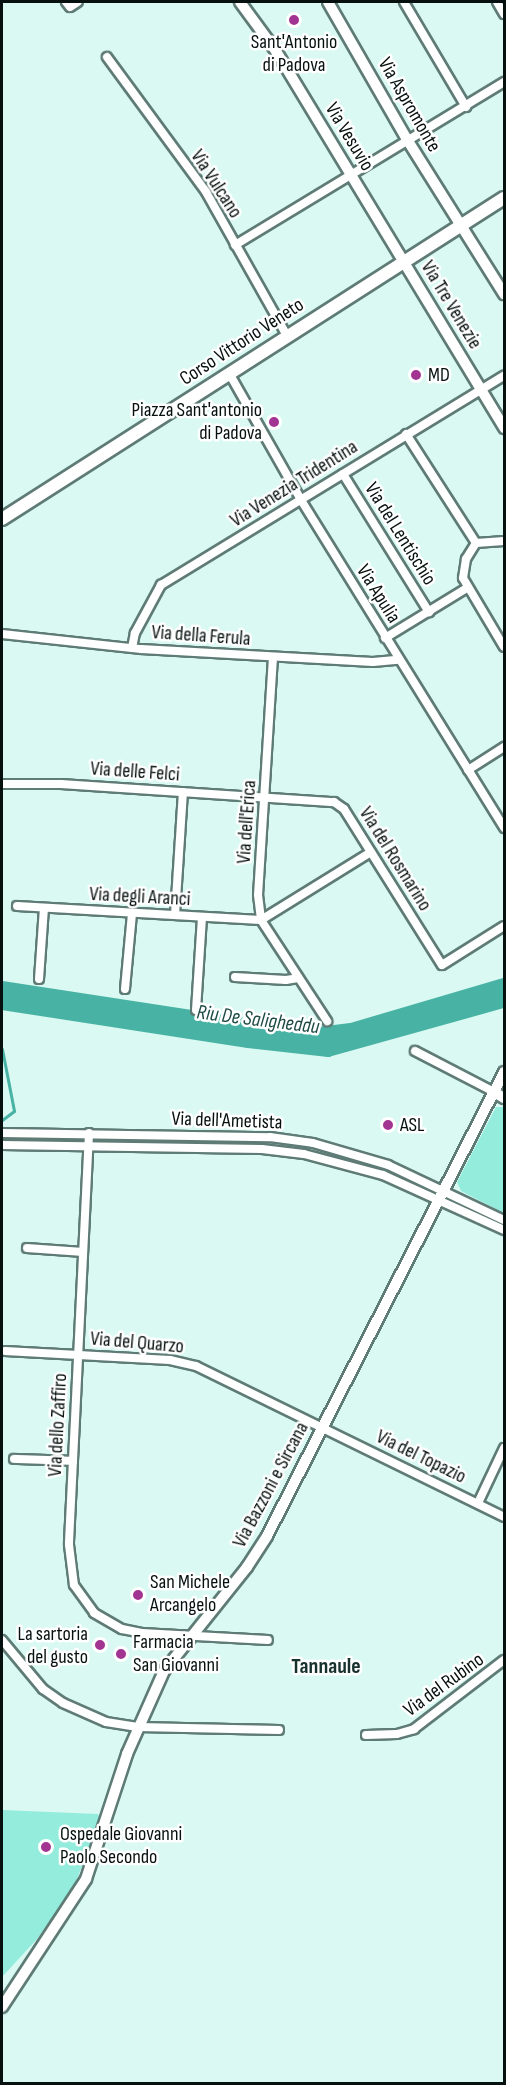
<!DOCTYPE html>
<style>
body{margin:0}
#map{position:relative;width:506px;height:2085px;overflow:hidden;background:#d9f9f2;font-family:"Sofia Sans Condensed",sans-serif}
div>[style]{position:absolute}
.green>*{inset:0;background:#94ecdd}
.stream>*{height:3px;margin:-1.5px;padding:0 1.5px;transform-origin:1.5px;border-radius:1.5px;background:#48b3a4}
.canal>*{height:10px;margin:-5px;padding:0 5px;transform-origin:5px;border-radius:5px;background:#48b3a4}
.river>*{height:16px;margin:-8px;padding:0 8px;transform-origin:8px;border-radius:8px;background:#48b3a4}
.roads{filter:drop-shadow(2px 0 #5f7b76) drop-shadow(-2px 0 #5f7b76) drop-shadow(0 2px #5f7b76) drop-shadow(0 -2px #5f7b76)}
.minor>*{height:8px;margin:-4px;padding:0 4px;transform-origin:4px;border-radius:4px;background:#fff}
.tertiary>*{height:10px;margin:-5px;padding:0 5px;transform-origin:5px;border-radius:5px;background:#fff}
.secondary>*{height:12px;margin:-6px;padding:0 6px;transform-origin:6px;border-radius:6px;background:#fff}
.dots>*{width:16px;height:16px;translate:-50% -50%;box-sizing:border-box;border:3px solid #fff;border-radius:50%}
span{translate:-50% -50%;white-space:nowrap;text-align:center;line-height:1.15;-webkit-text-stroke:5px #fff;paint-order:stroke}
.poi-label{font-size:20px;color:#06110f}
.left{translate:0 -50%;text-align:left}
.right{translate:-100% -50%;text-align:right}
.street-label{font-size:20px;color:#06110f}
.water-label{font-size:21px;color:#1d4b44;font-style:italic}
.quarter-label{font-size:22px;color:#17322e;font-weight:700}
.frame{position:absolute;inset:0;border:3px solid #06110f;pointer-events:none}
</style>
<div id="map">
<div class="green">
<div style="clip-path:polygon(496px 1107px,504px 1107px,504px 1213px,461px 1191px,457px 1182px)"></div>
<div style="clip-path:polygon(2px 1810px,98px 1814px,100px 1818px,74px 1887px,37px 1939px,2px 1977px)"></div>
</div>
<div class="stream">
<div style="left:6px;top:999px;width:6px;rotate:-39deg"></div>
<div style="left:2px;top:1049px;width:63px;rotate:79deg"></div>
<div style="left:14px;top:1111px;width:15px;rotate:143deg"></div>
</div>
<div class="canal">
<div style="left:2px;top:986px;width:312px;rotate:8.7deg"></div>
<div style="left:310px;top:1033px;width:41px;rotate:-7deg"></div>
<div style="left:351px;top:1028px;width:159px;rotate:-16.4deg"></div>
<div style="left:2px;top:1005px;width:249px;rotate:8.8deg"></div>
<div style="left:248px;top:1043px;width:81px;rotate:6.4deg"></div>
<div style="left:328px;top:1052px;width:183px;rotate:-15.6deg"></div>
</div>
<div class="river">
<div style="left:2px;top:994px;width:317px;rotate:8.5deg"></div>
<div style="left:316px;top:1041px;width:37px;rotate:-9deg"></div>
<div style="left:353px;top:1035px;width:157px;rotate:-15.9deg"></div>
</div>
<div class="roads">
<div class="minor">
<div style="left:66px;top:2px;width:6px;rotate:51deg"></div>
<div style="left:70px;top:7px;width:9px;rotate:-32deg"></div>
<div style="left:404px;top:2px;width:122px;rotate:59.4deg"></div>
<div style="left:497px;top:2px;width:14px;rotate:60deg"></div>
<div style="left:107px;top:57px;width:167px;rotate:53.7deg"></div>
<div style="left:206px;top:192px;width:165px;rotate:60.6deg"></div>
<div style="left:235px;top:245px;width:315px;rotate:-31.2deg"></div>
<div style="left:229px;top:373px;width:146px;rotate:60.4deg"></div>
<div style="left:301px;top:500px;width:386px;rotate:58.2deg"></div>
<div style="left:406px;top:434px;width:130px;rotate:57.3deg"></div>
<div style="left:343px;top:474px;width:163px;rotate:58.1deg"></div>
<div style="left:476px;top:543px;width:19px;rotate:122deg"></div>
<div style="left:466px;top:559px;width:19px;rotate:99deg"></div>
<div style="left:463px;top:578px;width:80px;rotate:59.3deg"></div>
<div style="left:476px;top:543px;width:28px;rotate:-4deg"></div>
<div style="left:2px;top:634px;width:140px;rotate:6.2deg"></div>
<div style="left:141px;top:649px;width:232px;rotate:3.2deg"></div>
<div style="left:373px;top:662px;width:25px;rotate:-5deg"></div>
<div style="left:385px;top:638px;width:96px;rotate:-31.4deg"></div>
<div style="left:132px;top:648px;width:15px;rotate:-79deg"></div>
<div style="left:135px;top:633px;width:55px;rotate:-61.6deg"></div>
<div style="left:161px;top:585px;width:402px;rotate:-31.4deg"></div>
<div style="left:273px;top:657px;width:238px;rotate:93.6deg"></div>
<div style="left:258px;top:895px;width:25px;rotate:83deg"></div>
<div style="left:261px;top:920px;width:121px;rotate:56.8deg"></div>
<div style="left:468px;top:770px;width:43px;rotate:-32.6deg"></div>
<div style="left:2px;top:784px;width:59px"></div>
<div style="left:61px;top:784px;width:274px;rotate:3.8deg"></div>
<div style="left:334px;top:802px;width:12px;rotate:35deg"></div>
<div style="left:344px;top:809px;width:184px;rotate:57.9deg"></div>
<div style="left:442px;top:965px;width:73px;rotate:-32.2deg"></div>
<div style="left:17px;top:906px;width:244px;rotate:3.3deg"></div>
<div style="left:175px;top:915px;width:123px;rotate:-86.3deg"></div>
<div style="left:261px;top:920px;width:129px;rotate:-31.7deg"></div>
<div style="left:235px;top:977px;width:51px;rotate:3.4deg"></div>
<div style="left:286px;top:980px;width:12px;rotate:-9deg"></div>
<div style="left:39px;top:979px;width:71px;rotate:-86deg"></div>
<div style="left:125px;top:989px;width:76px;rotate:-84.7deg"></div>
<div style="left:196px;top:1010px;width:93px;rotate:-86.3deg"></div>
<div style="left:415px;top:1051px;width:89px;rotate:27.4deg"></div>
<div style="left:2px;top:1133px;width:268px;rotate:0.9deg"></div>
<div style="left:270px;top:1137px;width:43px;rotate:7.9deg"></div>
<div style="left:313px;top:1143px;width:78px;rotate:16.3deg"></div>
<div style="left:388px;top:1165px;width:128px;rotate:25.4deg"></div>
<div style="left:89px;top:1133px;width:412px;rotate:92.8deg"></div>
<div style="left:69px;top:1545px;width:40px;rotate:82.9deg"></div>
<div style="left:74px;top:1585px;width:34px;rotate:54deg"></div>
<div style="left:94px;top:1613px;width:32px;rotate:30deg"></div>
<div style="left:122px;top:1629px;width:20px;rotate:11deg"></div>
<div style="left:142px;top:1633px;width:126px;rotate:3.2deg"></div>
<div style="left:2px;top:1145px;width:260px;rotate:0.9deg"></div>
<div style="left:262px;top:1149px;width:42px;rotate:6.8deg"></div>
<div style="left:304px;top:1154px;width:82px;rotate:14.9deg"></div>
<div style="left:383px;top:1175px;width:133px;rotate:24.4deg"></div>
<div style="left:27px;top:1248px;width:56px;rotate:4.1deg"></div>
<div style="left:5px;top:1351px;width:165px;rotate:3.1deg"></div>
<div style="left:170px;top:1360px;width:27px;rotate:13deg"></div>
<div style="left:196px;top:1366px;width:343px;rotate:26.1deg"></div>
<div style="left:14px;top:1459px;width:59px;rotate:1.9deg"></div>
<div style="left:478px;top:1503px;width:61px;rotate:-64.7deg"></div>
<div style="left:2px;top:1640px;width:64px;rotate:50.1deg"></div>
<div style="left:43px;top:1689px;width:24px;rotate:35deg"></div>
<div style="left:63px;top:1703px;width:47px;rotate:23.8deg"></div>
<div style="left:106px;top:1722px;width:32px;rotate:9deg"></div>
<div style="left:138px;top:1727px;width:141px;rotate:1.2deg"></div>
<div style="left:366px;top:1735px;width:31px;rotate:-2deg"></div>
<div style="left:397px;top:1734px;width:18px;rotate:-16deg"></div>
<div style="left:414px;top:1729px;width:113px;rotate:-37.5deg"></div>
</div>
<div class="tertiary">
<div style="left:240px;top:2px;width:61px;rotate:53.7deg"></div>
<div style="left:276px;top:51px;width:441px;rotate:58.8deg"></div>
<div style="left:328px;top:2px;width:160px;rotate:60.1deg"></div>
<div style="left:408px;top:141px;width:181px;rotate:57.9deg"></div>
<div style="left:494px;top:1092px;width:12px;rotate:31deg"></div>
<div style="left:2px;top:2007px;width:153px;rotate:-56.7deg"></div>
<div style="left:86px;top:1879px;width:132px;rotate:-71.8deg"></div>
<div style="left:127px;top:1754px;width:91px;rotate:-66deg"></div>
<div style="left:164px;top:1671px;width:133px;rotate:-51.4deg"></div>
<div style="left:247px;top:1567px;width:37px;rotate:-57deg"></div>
<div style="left:267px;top:1536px;width:521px;rotate:-62.94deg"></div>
</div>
<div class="secondary">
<div style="left:2px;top:519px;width:596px;rotate:-32.6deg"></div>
</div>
</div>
<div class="dots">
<div style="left:294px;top:20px;background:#a23492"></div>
<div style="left:416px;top:375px;background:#a23492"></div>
<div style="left:274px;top:422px;background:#a23492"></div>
<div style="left:388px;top:1125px;background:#a23492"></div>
<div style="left:138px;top:1595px;background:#a23492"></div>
<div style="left:100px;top:1645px;background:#a23492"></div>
<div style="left:121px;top:1654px;background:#a23492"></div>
<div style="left:46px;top:1847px;background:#a23492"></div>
</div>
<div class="poi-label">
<span style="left:294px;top:54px">Sant'Antonio<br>di Padova</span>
<span class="left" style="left:428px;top:375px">MD</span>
<span class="right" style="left:262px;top:422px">Piazza Sant'antonio<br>di Padova</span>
<span class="left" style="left:400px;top:1125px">ASL</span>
<span class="left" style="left:150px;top:1594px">San Michele<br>Arcangelo</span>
<span class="right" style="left:88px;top:1646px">La sartoria<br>del gusto</span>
<span class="left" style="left:133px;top:1654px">Farmacia<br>San Giovanni</span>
<span class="left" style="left:60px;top:1846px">Ospedale Giovanni<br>Paolo Secondo</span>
</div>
<div class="street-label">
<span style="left:409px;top:105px;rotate:60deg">Via Aspromonte</span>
<span style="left:349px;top:137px;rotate:59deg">Via Vesuvio</span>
<span style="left:216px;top:184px;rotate:57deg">Via Vulcano</span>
<span style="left:451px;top:305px;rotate:59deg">Via Tre Venezie</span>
<span style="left:242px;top:342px;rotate:-33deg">Corso Vittorio Veneto</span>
<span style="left:294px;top:484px;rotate:-32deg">Via Venezia Tridentina</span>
<span style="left:400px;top:534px;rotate:58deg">Via del Lentischio</span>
<span style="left:378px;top:594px;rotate:58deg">Via Apulia</span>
<span style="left:201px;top:636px;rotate:4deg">Via della Ferula</span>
<span style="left:135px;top:772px;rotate:4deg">Via delle Felci</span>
<span style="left:247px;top:822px;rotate:-86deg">Via dell'Erica</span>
<span style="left:395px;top:859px;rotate:58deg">Via del Rosmarino</span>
<span style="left:140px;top:897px;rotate:3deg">Via degli Aranci</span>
<span style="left:227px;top:1121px;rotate:2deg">Via dell'Ametista</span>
<span style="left:137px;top:1343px;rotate:5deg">Via del Quarzo</span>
<span style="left:58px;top:1425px;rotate:-87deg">Via dello Zaffiro</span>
<span style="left:421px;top:1457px;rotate:26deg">Via del Topazio</span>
<span style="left:271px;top:1485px;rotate:-62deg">Via Bazzoni e Sircana</span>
<span style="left:444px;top:1685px;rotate:-36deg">Via del Rubino</span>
</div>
<div class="water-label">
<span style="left:258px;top:1020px;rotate:7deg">Riu De Saligheddu</span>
</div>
<div class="quarter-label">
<span style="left:326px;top:1667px">Tannaule</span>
</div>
<div class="frame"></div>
</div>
